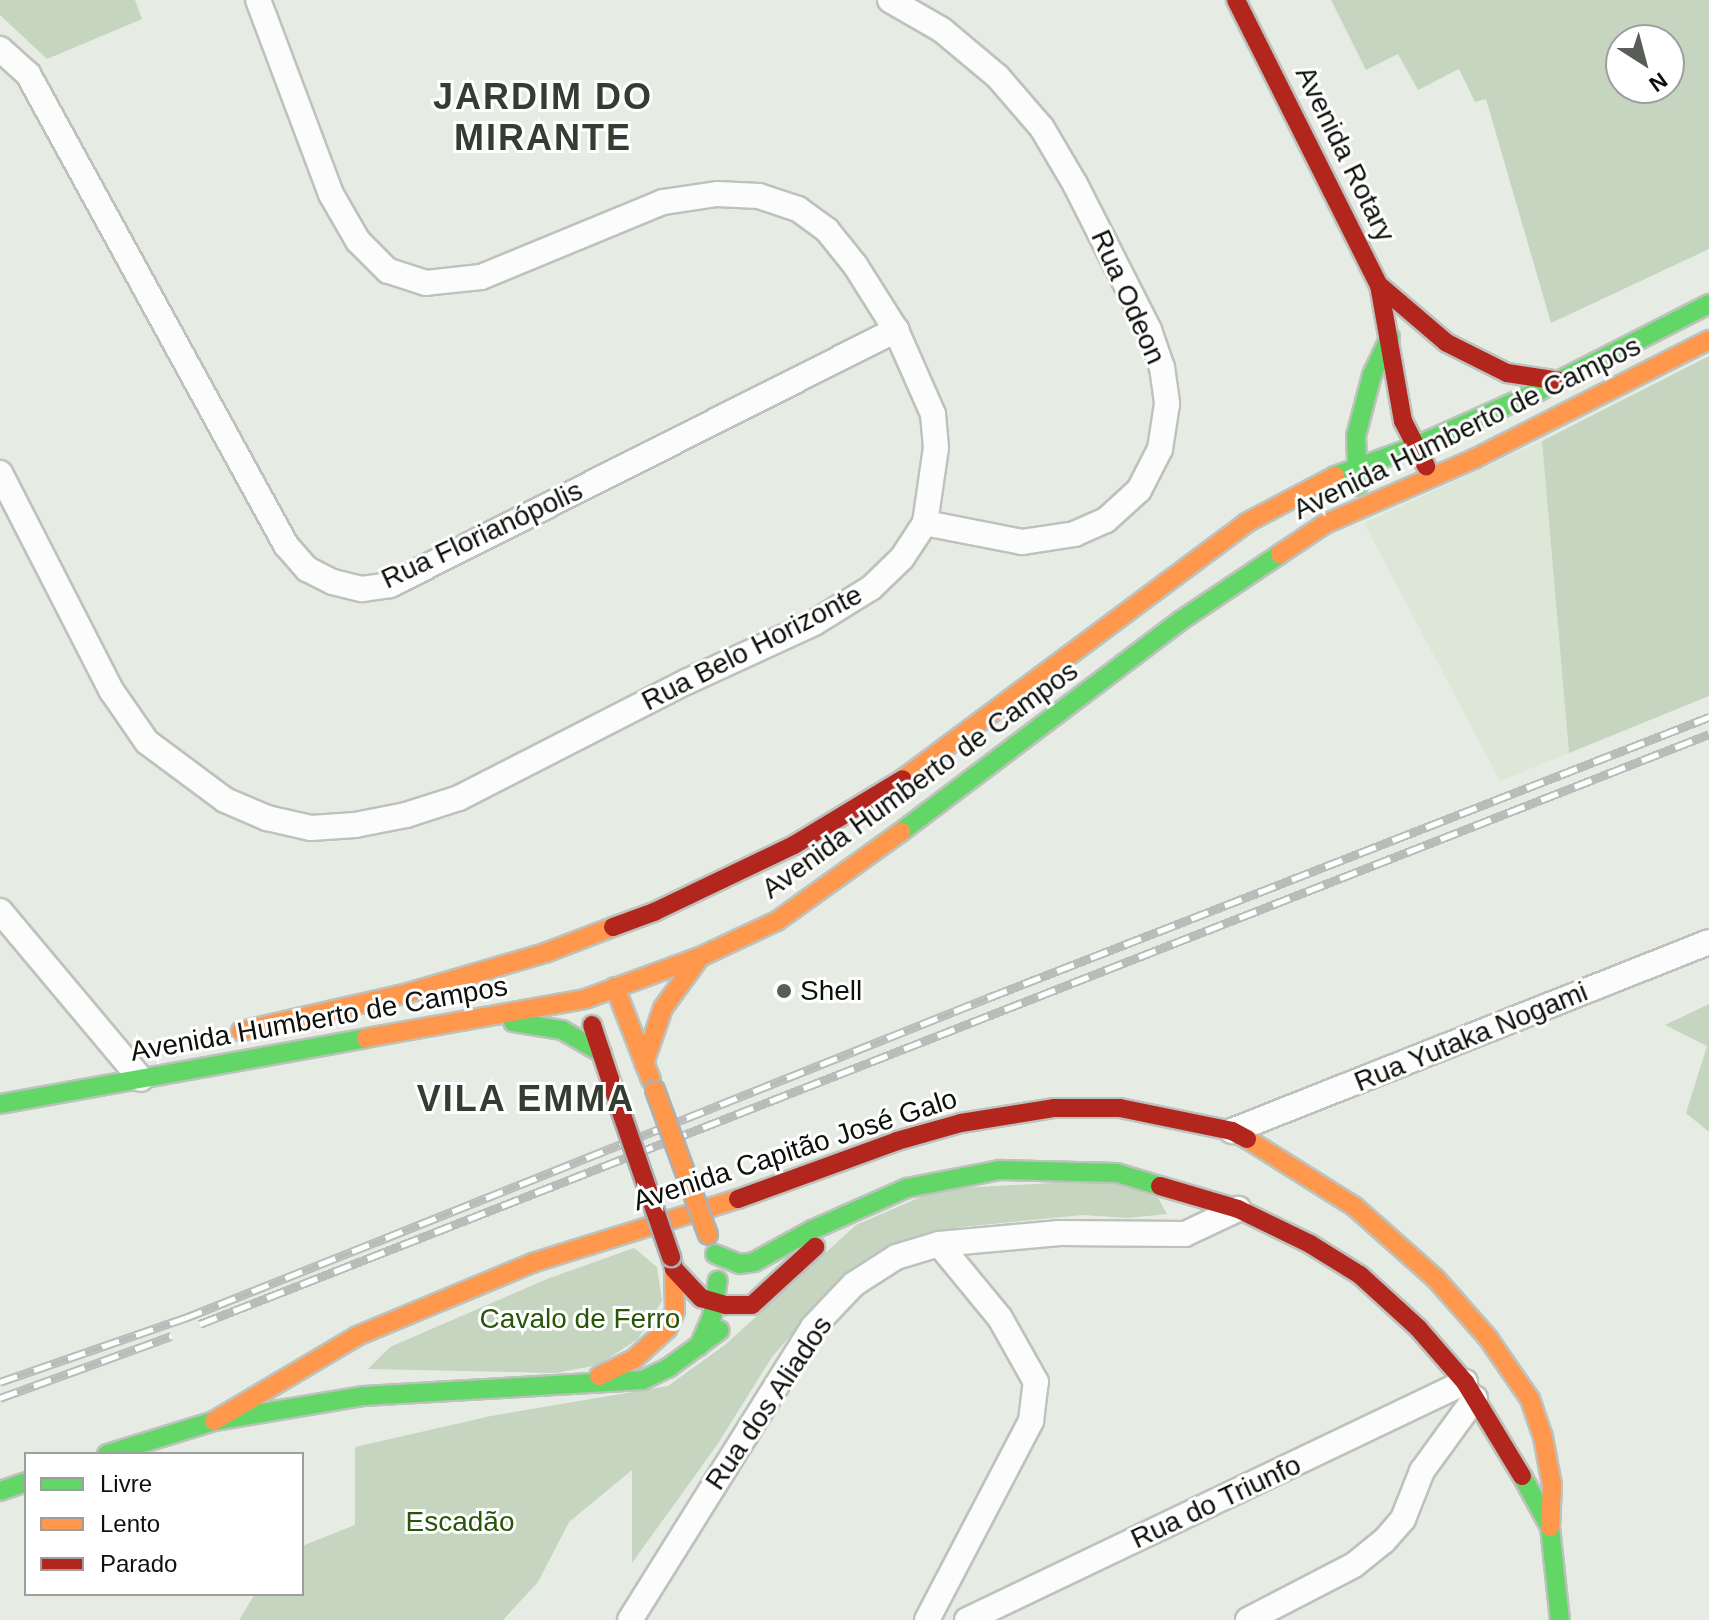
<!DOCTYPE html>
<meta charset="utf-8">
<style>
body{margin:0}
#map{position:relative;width:1709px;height:1620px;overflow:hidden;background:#e6ece4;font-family:Helvetica,sans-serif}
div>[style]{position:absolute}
.built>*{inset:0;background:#dce7d7}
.green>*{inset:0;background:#c5d5bf}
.roads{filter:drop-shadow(2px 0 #bdc2bc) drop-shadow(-2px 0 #bdc2bc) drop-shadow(0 2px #bdc2bc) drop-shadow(0 -2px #bdc2bc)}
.street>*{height:24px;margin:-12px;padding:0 12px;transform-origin:12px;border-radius:12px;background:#fbfcfb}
.fast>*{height:18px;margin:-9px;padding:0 9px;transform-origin:9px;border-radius:9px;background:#63d668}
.slow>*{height:18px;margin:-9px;padding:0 9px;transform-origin:9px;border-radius:9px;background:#ff974d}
.jam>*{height:18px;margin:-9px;padding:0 9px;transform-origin:9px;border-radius:9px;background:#b3261e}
.rail>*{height:9px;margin-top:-4.5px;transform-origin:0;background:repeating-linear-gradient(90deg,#fff 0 18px,#babcba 0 36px);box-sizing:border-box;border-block:2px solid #babcba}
.bridges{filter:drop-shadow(2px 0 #abb2b5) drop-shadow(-2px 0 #abb2b5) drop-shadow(0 2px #abb2b5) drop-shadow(0 -2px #abb2b5)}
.slow-bridge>*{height:18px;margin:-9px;padding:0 9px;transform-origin:9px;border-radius:9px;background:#ff974d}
.jam-bridge>*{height:18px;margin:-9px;padding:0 9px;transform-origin:9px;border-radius:9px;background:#b3261e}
.dots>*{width:22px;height:22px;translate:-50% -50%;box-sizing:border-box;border:4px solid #fff;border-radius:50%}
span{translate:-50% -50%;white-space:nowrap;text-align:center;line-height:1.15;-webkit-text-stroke:6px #fff;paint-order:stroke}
.street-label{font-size:28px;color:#0d100b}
.poi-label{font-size:28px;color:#0d100b}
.left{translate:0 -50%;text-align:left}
.park-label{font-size:28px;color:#27550a}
.district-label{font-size:36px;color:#343d31;font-weight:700;letter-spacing:2px}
.legend{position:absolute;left:24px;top:1452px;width:280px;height:144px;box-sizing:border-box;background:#fff;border:2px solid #9e9f9d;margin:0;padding:10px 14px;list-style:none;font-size:24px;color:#0d100b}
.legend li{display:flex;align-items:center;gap:16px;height:40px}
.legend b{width:40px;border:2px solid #9e9f9d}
.north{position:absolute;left:1605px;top:24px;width:80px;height:80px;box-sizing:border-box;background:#fff;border:2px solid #9e9f9d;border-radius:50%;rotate:144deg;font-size:22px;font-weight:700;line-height:32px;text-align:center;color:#0d100b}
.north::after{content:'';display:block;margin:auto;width:28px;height:36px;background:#595d57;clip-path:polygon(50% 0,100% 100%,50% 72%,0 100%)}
</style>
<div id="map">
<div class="built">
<div style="clip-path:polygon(1542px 441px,1569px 753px,1500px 781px,1364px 523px)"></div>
</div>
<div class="green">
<div style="clip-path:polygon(0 0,135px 0,142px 19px,47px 59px,0 15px)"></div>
<div style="clip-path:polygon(evenodd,1331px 0,1709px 0,1709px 249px,1551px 323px,1486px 99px,1475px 102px,1459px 69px,1418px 90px,1398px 54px,1366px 70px,1331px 0,1621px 40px,1669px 40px,1669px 88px,1621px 88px,1621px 40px)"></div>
<div style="clip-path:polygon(1709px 356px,1709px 696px,1569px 753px,1542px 441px)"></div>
<div style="clip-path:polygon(1709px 1004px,1709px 1132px,1686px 1113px,1707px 1046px,1665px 1025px)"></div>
<div style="clip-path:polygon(1108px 1180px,1158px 1198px,1167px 1214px,1128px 1218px,1083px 1215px,961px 1227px,898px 1245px,830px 1290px,772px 1357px,717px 1445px,632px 1563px,632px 1470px,569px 1522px,538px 1582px,503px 1620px,239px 1620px,255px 1594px,302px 1594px,302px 1546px,355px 1525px,355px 1447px,491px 1416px,668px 1386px,726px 1344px,856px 1225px,939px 1189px)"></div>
<div style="clip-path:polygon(634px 1248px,657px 1267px,662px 1301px,638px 1339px,598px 1365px,556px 1373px,368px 1369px,390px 1347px,547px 1279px)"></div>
</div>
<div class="roads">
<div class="street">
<div style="left:890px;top:0;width:60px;rotate:30deg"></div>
<div style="left:942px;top:30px;width:73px;rotate:40deg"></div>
<div style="left:998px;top:77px;width:67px;rotate:49.2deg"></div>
<div style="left:1042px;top:128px;width:65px;rotate:59.5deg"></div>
<div style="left:1075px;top:184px;width:164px;rotate:63.1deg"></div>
<div style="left:1149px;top:330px;width:39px;rotate:71deg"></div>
<div style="left:1162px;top:367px;width:37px;rotate:82deg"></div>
<div style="left:1167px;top:404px;width:46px;rotate:98.8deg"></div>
<div style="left:1160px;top:449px;width:46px;rotate:117.1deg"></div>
<div style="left:1139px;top:490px;width:45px;rotate:137.7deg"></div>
<div style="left:1106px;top:520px;width:34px;rotate:156deg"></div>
<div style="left:1075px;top:534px;width:54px;rotate:171.4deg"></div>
<div style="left:1022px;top:542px;width:99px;rotate:-168.9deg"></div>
<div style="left:0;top:49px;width:38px;rotate:42deg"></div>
<div style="left:28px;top:74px;width:537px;rotate:61.29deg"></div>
<div style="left:286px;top:545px;width:32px;rotate:49deg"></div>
<div style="left:307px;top:569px;width:29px;rotate:27deg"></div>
<div style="left:333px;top:582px;width:30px;rotate:14deg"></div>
<div style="left:362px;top:589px;width:28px;rotate:-8deg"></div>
<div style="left:390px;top:585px;width:567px;rotate:-26.75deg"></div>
<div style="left:0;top:473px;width:244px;rotate:62.9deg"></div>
<div style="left:111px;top:690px;width:63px;rotate:55.3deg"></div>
<div style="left:147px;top:742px;width:97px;rotate:36.6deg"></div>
<div style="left:225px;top:800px;width:46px;rotate:23.2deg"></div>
<div style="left:267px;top:818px;width:45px;rotate:12.8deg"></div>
<div style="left:311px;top:828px;width:44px;rotate:-3.9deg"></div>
<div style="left:355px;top:825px;width:52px;rotate:-11.1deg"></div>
<div style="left:406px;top:815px;width:56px;rotate:-17.8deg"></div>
<div style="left:459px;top:798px;width:255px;rotate:-27.1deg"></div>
<div style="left:686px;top:682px;width:141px;rotate:-24.7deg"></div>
<div style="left:814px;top:623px;width:67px;rotate:-31.6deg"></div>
<div style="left:871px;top:588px;width:43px;rotate:-44.1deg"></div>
<div style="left:902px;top:558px;width:42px;rotate:-56.7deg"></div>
<div style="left:925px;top:523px;width:76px;rotate:-81.7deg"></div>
<div style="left:936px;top:448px;width:34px;rotate:-95deg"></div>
<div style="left:933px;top:414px;width:92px;rotate:-113.8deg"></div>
<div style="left:896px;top:330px;width:77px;rotate:-122.2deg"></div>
<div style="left:855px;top:265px;width:45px;rotate:-128.7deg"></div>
<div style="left:827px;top:230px;width:36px;rotate:-144deg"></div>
<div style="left:798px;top:209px;width:41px;rotate:-161.6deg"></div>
<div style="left:759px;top:196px;width:42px;rotate:-177.3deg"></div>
<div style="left:717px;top:194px;width:55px;rotate:171.6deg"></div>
<div style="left:663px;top:202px;width:197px;rotate:157.6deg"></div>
<div style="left:481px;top:277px;width:55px;rotate:173.8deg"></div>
<div style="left:426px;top:283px;width:40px;rotate:-162deg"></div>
<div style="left:388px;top:271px;width:42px;rotate:-135deg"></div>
<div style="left:358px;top:241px;width:54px;rotate:-119.9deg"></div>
<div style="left:331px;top:194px;width:207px;rotate:-110.6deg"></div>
<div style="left:0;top:911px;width:219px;rotate:50deg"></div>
<div style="left:1232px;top:1131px;width:513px;rotate:-21.61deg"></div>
<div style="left:630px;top:1620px;width:345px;rotate:-58deg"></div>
<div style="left:813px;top:1327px;width:59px;rotate:-46.4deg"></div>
<div style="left:854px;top:1284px;width:50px;rotate:-32.7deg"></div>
<div style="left:896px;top:1257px;width:45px;rotate:-16.8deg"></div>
<div style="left:939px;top:1244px;width:121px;rotate:-5.2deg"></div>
<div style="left:1059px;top:1233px;width:126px;rotate:0.5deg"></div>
<div style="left:1185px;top:1234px;width:59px;rotate:-25.3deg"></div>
<div style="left:927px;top:1620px;width:225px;rotate:-62.4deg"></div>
<div style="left:1031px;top:1421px;width:39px;rotate:-83deg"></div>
<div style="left:1036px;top:1382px;width:73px;rotate:-119.4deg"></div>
<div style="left:1000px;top:1318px;width:96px;rotate:-129.5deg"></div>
<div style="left:967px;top:1620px;width:552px;rotate:-25.54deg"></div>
<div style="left:1248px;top:1620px;width:119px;rotate:-27.4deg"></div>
<div style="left:1354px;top:1565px;width:38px;rotate:-39deg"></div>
<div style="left:1384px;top:1541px;width:29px;rotate:-49deg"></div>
<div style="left:1403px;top:1519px;width:52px;rotate:-68.4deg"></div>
<div style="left:1422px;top:1471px;width:90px;rotate:-54deg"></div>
</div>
<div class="fast">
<div style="left:1335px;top:476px;width:86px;rotate:-20.3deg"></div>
<div style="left:1416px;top:446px;width:137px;rotate:-24.1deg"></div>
<div style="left:1541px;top:390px;width:189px;rotate:-27.1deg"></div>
<div style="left:1358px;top:486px;width:50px;rotate:-92.3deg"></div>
<div style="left:1356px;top:436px;width:63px;rotate:-75.3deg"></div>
<div style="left:1372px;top:375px;width:42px;rotate:-64.7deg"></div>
<div style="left:901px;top:832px;width:350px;rotate:-37.1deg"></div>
<div style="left:1180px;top:621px;width:120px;rotate:-33.8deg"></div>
<div style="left:513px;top:1022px;width:50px;rotate:9.3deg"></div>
<div style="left:562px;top:1030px;width:46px;rotate:29.9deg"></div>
<div style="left:0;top:1104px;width:372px;rotate:-10.2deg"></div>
<div style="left:715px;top:1254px;width:27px;rotate:22deg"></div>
<div style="left:740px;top:1264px;width:14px;rotate:-8deg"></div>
<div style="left:754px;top:1262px;width:66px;rotate:-28.9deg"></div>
<div style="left:812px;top:1230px;width:104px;rotate:-23.9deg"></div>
<div style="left:907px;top:1188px;width:95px;rotate:-11deg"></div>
<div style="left:1000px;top:1170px;width:117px;rotate:1.5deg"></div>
<div style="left:1117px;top:1173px;width:45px;rotate:16.8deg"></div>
<div style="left:699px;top:1346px;width:32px;rotate:-66deg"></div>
<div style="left:712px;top:1317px;width:37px;rotate:-81deg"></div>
<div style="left:107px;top:1454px;width:112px;rotate:-17.1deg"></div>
<div style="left:214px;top:1421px;width:152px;rotate:-9.5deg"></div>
<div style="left:364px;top:1396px;width:279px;rotate:-3.3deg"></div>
<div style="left:643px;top:1380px;width:28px;rotate:-26deg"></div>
<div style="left:668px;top:1368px;width:64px;rotate:-36.2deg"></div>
<div style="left:1522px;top:1476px;width:58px;rotate:61.2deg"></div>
<div style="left:1550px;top:1527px;width:94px;rotate:83.9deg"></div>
<div style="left:0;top:1491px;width:28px;rotate:-19deg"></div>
</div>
<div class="slow">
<div style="left:1280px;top:554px;width:54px;rotate:-33.7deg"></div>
<div style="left:1325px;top:524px;width:163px;rotate:-23.6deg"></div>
<div style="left:1474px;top:459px;width:263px;rotate:-26.9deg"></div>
<div style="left:903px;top:779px;width:428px;rotate:-36.7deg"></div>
<div style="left:1246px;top:523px;width:101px;rotate:-27.8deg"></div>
<div style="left:615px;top:987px;width:100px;rotate:68.8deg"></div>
<div style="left:241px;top:1031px;width:171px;rotate:-12.8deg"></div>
<div style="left:408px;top:993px;width:143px;rotate:-16.3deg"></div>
<div style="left:545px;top:953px;width:73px;rotate:-20.9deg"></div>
<div style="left:366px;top:1038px;width:222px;rotate:-10.1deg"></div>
<div style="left:585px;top:999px;width:122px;rotate:-20.1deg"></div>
<div style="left:700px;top:957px;width:85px;rotate:-25.1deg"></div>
<div style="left:777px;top:921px;width:153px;rotate:-35.7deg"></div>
<div style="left:644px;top:1063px;width:58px;rotate:-70.9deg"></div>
<div style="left:663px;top:1008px;width:63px;rotate:-54deg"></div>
<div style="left:1247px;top:1139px;width:128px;rotate:32.2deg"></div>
<div style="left:1355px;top:1207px;width:108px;rotate:41.6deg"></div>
<div style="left:1436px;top:1279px;width:79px;rotate:48.6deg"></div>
<div style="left:1488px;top:1338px;width:74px;rotate:55.5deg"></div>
<div style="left:1530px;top:1399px;width:40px;rotate:71.1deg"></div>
<div style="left:1543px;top:1437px;width:49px;rotate:79.4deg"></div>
<div style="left:1552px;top:1485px;width:42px;rotate:92.7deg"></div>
<div style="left:599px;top:1376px;width:39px;rotate:-26deg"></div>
<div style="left:634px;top:1359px;width:45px;rotate:-42.3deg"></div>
<div style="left:667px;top:1329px;width:20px;rotate:-66deg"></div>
<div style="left:675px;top:1311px;width:42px;rotate:-91.4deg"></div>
<div style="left:214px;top:1421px;width:166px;rotate:-30.7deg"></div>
<div style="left:357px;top:1336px;width:190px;rotate:-22.6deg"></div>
<div style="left:532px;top:1263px;width:216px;rotate:-17.3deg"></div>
</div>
<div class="jam">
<div style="left:1236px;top:0;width:319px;rotate:63.4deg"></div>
<div style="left:1379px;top:285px;width:138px;rotate:80deg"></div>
<div style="left:1403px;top:421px;width:51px;rotate:62.9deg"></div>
<div style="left:1379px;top:285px;width:89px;rotate:40.5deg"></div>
<div style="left:1447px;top:343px;width:67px;rotate:26.6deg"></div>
<div style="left:1507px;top:373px;width:53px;rotate:8.7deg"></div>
<div style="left:613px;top:927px;width:44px;rotate:-20.1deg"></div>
<div style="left:654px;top:912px;width:155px;rotate:-25.6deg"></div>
<div style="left:794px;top:845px;width:127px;rotate:-31.2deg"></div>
<div style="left:592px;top:1025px;width:85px;rotate:71.6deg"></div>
<div style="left:1160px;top:1186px;width:81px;rotate:16.4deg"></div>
<div style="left:1238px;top:1209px;width:80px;rotate:25.9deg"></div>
<div style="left:1310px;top:1244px;width:59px;rotate:31.8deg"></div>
<div style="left:1360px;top:1275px;width:79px;rotate:42.4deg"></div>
<div style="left:1418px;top:1328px;width:72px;rotate:49deg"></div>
<div style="left:1465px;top:1382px;width:110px;rotate:58.8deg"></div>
<div style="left:738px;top:1199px;width:169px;rotate:-20deg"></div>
<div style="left:897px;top:1141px;width:66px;rotate:-15.7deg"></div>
<div style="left:961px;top:1123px;width:95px;rotate:-9.1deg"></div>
<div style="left:1055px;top:1108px;width:65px"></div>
<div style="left:1120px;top:1108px;width:114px;rotate:11.6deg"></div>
<div style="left:1232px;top:1131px;width:17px;rotate:28deg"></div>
<div style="left:671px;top:1257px;width:12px;rotate:76deg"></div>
<div style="left:674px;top:1269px;width:40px;rotate:47deg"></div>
<div style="left:701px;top:1298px;width:26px;rotate:16deg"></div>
<div style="left:726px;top:1305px;width:26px"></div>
<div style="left:752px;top:1305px;width:86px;rotate:-42.6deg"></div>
</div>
</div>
<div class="rail">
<div style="left:200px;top:1324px;width:1620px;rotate:-21.35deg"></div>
<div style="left:0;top:1382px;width:196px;rotate:-19.1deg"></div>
<div style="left:185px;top:1318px;width:867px;rotate:-21.74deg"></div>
<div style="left:990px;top:997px;width:772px;rotate:-21.28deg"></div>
<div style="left:0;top:1398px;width:182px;rotate:-19.9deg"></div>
</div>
<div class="bridges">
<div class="slow-bridge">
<div style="left:655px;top:1090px;width:154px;rotate:69.9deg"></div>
</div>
<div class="jam-bridge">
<div style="left:619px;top:1106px;width:160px;rotate:71deg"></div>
</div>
</div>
<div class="dots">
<div style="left:784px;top:991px;background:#595d57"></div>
</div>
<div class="street-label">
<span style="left:1345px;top:154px;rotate:64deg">Avenida Rotary</span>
<span style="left:1128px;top:297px;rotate:66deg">Rua Odeon</span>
<span style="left:1467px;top:428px;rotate:-26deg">Avenida Humberto de Campos</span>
<span style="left:482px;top:535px;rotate:-25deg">Rua Florianópolis</span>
<span style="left:752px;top:648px;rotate:-27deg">Rua Belo Horizonte</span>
<span style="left:920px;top:780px;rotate:-36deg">Avenida Humberto de Campos</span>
<span style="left:319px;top:1019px;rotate:-10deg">Avenida Humberto de Campos</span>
<span style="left:1471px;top:1037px;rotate:-22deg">Rua Yutaka Nogami</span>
<span style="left:795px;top:1150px;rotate:-18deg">Avenida Capitão José Galo</span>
<span style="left:769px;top:1403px;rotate:-56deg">Rua dos Aliados</span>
<span style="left:1216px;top:1502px;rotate:-25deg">Rua do Triunfo</span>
</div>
<div class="poi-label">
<span class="left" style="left:800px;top:991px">Shell</span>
</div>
<div class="park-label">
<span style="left:580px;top:1319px">Cavalo de Ferro</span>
<span style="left:460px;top:1522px">Escadão</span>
</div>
<div class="district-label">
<span style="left:543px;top:117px">JARDIM DO<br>MIRANTE</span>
<span style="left:526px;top:1099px">VILA EMMA</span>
</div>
<ul class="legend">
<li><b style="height:10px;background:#63d668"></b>Livre</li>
<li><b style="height:10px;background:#ff974d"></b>Lento</li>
<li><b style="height:10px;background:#b3261e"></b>Parado</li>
</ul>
<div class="north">N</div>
</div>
